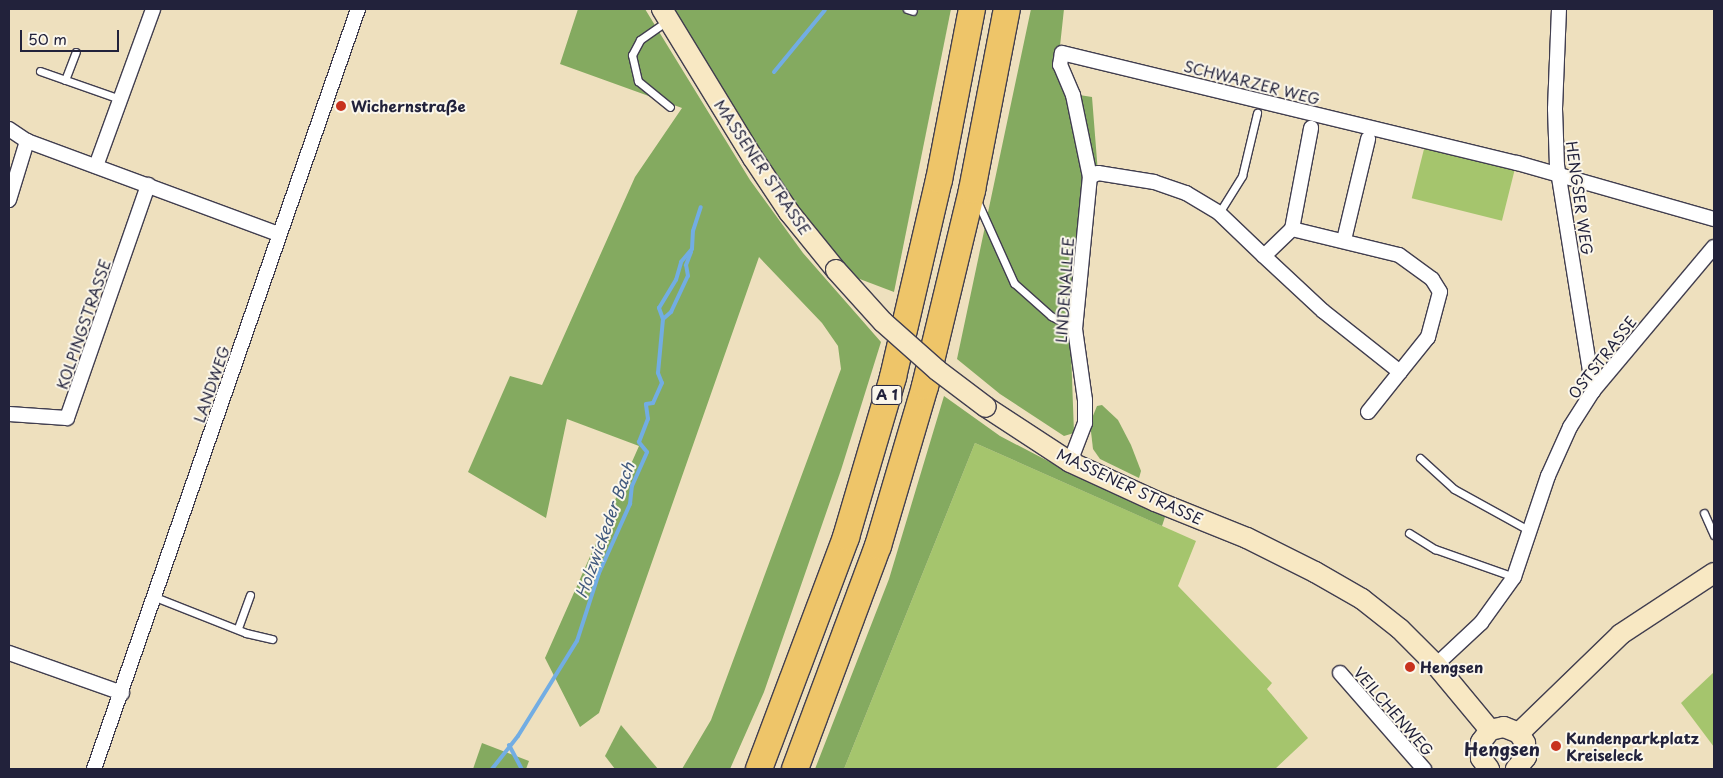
<!DOCTYPE html>
<meta charset="utf-8">
<style>
body{margin:0}
#map{position:relative;width:1723px;height:778px;overflow:hidden;background:#eee0be;font-family:"Playpen Sans",sans-serif}
div>[style]{position:absolute}
.green>*{inset:0;background:#a5c56d;transform-origin:0 0}
.forest>*{inset:0;background:#84aa60}
.stream>*{height:4px;margin:-2px;padding:0 2px;transform-origin:2px;border-radius:2px;background:#72ade3}
.roads{filter:drop-shadow(1px 0 #413e4f) drop-shadow(-1px 0 #413e4f) drop-shadow(0 1px #413e4f) drop-shadow(0 -1px #413e4f)}
.lane>*{height:7px;margin:-3.5px;padding:0 3.5px;transform-origin:3.5px;border-radius:3.5px;background:#fff}
.street>*{height:14px;margin:-7px;padding:0 7px;transform-origin:7px;border-radius:7px;background:#fff}
.secondary>*{height:20px;margin:-10px;padding:0 10px;transform-origin:10px;border-radius:10px;background:#f8e8c3}
.highway>*{height:26px;margin:-13px;padding:0 13px;transform-origin:13px;border-radius:13px;background:#eec569}
.bridges{filter:drop-shadow(1px 0 #413e4f) drop-shadow(-1px 0 #413e4f) drop-shadow(0 1px #413e4f) drop-shadow(0 -1px #413e4f)}
.secondary-bridge>*{height:20px;margin:-10px;padding:0 10px;transform-origin:10px;border-radius:10px;background:#f8e8c3}
.dots>*{width:14px;height:14px;translate:-50% -50%;box-sizing:border-box;border:2px solid #fbf7ec;border-radius:50%}
span{translate:-50% -50%;white-space:nowrap;text-align:center;line-height:1.15;-webkit-text-stroke:4px #fbf7ec;paint-order:stroke}
.shield-label span{padding:1px 4px;background:#fbf7ec;border:1px solid;border-radius:4px;-webkit-text-stroke-width:0}
.shield-label{font-size:14px;color:#22223b;font-weight:700}
.street-label{font-size:15px;color:#22223b}
.poi-label{font-size:15px;color:#22223b;font-weight:700}
.left{translate:0 -50%;text-align:left}
.water-label{font-size:16px;color:#425a7e;font-style:italic}
.quarter-label{font-size:18px;color:#22223b;font-weight:700}
.frame{position:absolute;inset:0;border:10px solid #22223b;pointer-events:none}
.scale{position:absolute;left:20px;top:30px;width:99px;height:22px;box-sizing:border-box;border:2px solid #22223b;border-top:0;padding-left:6px;font-size:15px;line-height:18px;white-space:nowrap;color:#22223b;-webkit-text-stroke:4px #fbf7ec;paint-order:stroke}
</style>
<div id="map">
<div class="green">
<div style="left:1426px;top:141px;width:93px;height:59px;rotate:14deg"></div>
<div style="clip-path:polygon(975px 443px,1196px 541px,1178px 586px,1272px 683px,1267px 689px,1308px 738px,1275px 769px,844px 769px)"></div>
<div style="clip-path:polygon(1714px 672px,1714px 747px,1681px 703px)"></div>
</div>
<div class="forest">
<div style="clip-path:polygon(578px 9px,645px 9px,750px 180px,803px 253px,881px 342px,841px 470px,764px 692px,730px 769px,682px 769px,711px 720px,841px 369px,838px 346px,822px 323px,759px 257px,599px 713px,580px 727px,545px 658px,639px 446px,567px 419px,546px 518px,468px 472px,510px 376px,542px 385px,635px 177px,682px 108px,560px 64px)"></div>
<div style="clip-path:polygon(662px 9px,951px 9px,894px 292px,836px 270px)"></div>
<div style="clip-path:polygon(1031px 9px,1064px 9px,1060px 46px,1073px 94px,1092px 97px,1098px 173px,1070px 323px,1074px 433px,1064px 436px,1000px 394px,957px 359px)"></div>
<div style="clip-path:polygon(944px 396px,1000px 436px,1069px 472px,1166px 514px,1162px 526px,975px 443px,844px 769px,815px 769px,889px 579px)"></div>
<div style="clip-path:polygon(1102px 405px,1118px 420px,1131px 445px,1141px 471px,1139px 478px,1100px 459px,1093px 449px,1090px 423px,1097px 406px)"></div>
<div style="clip-path:polygon(621px 725px,658px 769px,615px 769px,605px 756px)"></div>
<div style="clip-path:polygon(482px 743px,529px 761px,526px 769px,473px 769px)"></div>
</div>
<div class="stream">
<div style="left:774px;top:72px;width:80px;rotate:-50.6deg"></div>
<div style="left:663px;top:319px;width:11px;rotate:-41deg"></div>
<div style="left:671px;top:312px;width:40px;rotate:-65deg"></div>
<div style="left:688px;top:276px;width:11px;rotate:-100deg"></div>
<div style="left:686px;top:265px;width:14px;rotate:-69deg"></div>
<div style="left:509px;top:745px;width:27px;rotate:62deg"></div>
<div style="left:492px;top:769px;width:42px;rotate:-51.8deg"></div>
<div style="left:518px;top:736px;width:112px;rotate:-58.2deg"></div>
<div style="left:577px;top:641px;width:71px;rotate:-72.1deg"></div>
<div style="left:599px;top:573px;width:76px;rotate:-65.8deg"></div>
<div style="left:630px;top:504px;width:18px;rotate:-84deg"></div>
<div style="left:632px;top:486px;width:37px;rotate:-66deg"></div>
<div style="left:647px;top:452px;width:13px;rotate:-129deg"></div>
<div style="left:639px;top:442px;width:25px;rotate:-69deg"></div>
<div style="left:648px;top:419px;width:15px;rotate:-98deg"></div>
<div style="left:646px;top:404px;width:7px;rotate:-8deg"></div>
<div style="left:653px;top:403px;width:22px;rotate:-66deg"></div>
<div style="left:662px;top:383px;width:11px;rotate:-112deg"></div>
<div style="left:658px;top:373px;width:54px;rotate:-84.7deg"></div>
<div style="left:663px;top:319px;width:12px;rotate:-110deg"></div>
<div style="left:659px;top:308px;width:33px;rotate:-59deg"></div>
<div style="left:676px;top:280px;width:19px;rotate:-74deg"></div>
<div style="left:681px;top:262px;width:17px;rotate:-50deg"></div>
<div style="left:692px;top:249px;width:18px;rotate:-87deg"></div>
<div style="left:693px;top:231px;width:25px;rotate:-72deg"></div>
</div>
<div class="roads">
<div class="lane">
<div style="left:907px;top:9px;width:6px;rotate:18deg"></div>
<div style="left:667px;top:21px;width:33px;rotate:145deg"></div>
<div style="left:640px;top:40px;width:17px;rotate:118deg"></div>
<div style="left:632px;top:55px;width:27px;rotate:77deg"></div>
<div style="left:638px;top:81px;width:41px;rotate:39.1deg"></div>
<div style="left:40px;top:71px;width:85px;rotate:19.3deg"></div>
<div style="left:65px;top:80px;width:30px;rotate:-69deg"></div>
<div style="left:978px;top:203px;width:88px;rotate:65.8deg"></div>
<div style="left:1014px;top:283px;width:50px;rotate:41.7deg"></div>
<div style="left:1051px;top:316px;width:27px;rotate:28deg"></div>
<div style="left:1219px;top:213px;width:44px;rotate:-58.1deg"></div>
<div style="left:1242px;top:176px;width:65px;rotate:-76.6deg"></div>
<div style="left:1420px;top:458px;width:46px;rotate:42.4deg"></div>
<div style="left:1454px;top:489px;width:87px;rotate:28.9deg"></div>
<div style="left:1704px;top:513px;width:24px;rotate:66deg"></div>
<div style="left:1409px;top:533px;width:31px;rotate:32deg"></div>
<div style="left:1435px;top:549px;width:84px;rotate:19.5deg"></div>
<div style="left:155px;top:597px;width:98px;rotate:21.6deg"></div>
<div style="left:246px;top:633px;width:27px;rotate:13deg"></div>
<div style="left:238px;top:628px;width:35px;rotate:-70deg"></div>
</div>
<div class="street">
<div style="left:1559px;top:9px;width:100px;rotate:92.3deg"></div>
<div style="left:1555px;top:109px;width:56px;rotate:88deg"></div>
<div style="left:1557px;top:165px;width:229px;rotate:80.9deg"></div>
<div style="left:9px;top:129px;width:22px;rotate:34deg"></div>
<div style="left:27px;top:141px;width:269px;rotate:20.3deg"></div>
<div style="left:96px;top:166px;width:167px;rotate:-70deg"></div>
<div style="left:1090px;top:177px;width:9px;rotate:-27deg"></div>
<div style="left:1098px;top:173px;width:57px;rotate:9.1deg"></div>
<div style="left:1154px;top:182px;width:34px;rotate:19deg"></div>
<div style="left:1186px;top:193px;width:39px;rotate:31deg"></div>
<div style="left:1219px;top:213px;width:62px;rotate:43.7deg"></div>
<div style="left:1264px;top:256px;width:39px;rotate:-44deg"></div>
<div style="left:1292px;top:229px;width:110px;rotate:13.7deg"></div>
<div style="left:1399px;top:255px;width:41px;rotate:36deg"></div>
<div style="left:1432px;top:279px;width:15px;rotate:58deg"></div>
<div style="left:1440px;top:292px;width:47px;rotate:104.9deg"></div>
<div style="left:1428px;top:337px;width:45px;rotate:128.7deg"></div>
<div style="left:1400px;top:372px;width:98px;rotate:-141.6deg"></div>
<div style="left:1323px;top:311px;width:81px;rotate:-137deg"></div>
<div style="left:9px;top:200px;width:62px;rotate:-73deg"></div>
<div style="left:1292px;top:229px;width:103px;rotate:-79.3deg"></div>
<div style="left:1344px;top:240px;width:104px;rotate:-76.6deg"></div>
<div style="left:1368px;top:412px;width:51px;rotate:-51.3deg"></div>
<div style="left:9px;top:414px;width:58px;rotate:3.9deg"></div>
<div style="left:67px;top:418px;width:247px;rotate:-70.8deg"></div>
<div style="left:1070px;top:462px;width:42px;rotate:-69deg"></div>
<div style="left:1085px;top:423px;width:23px;rotate:-90deg"></div>
<div style="left:1085px;top:400px;width:72px;rotate:-98deg"></div>
<div style="left:1075px;top:329px;width:153px;rotate:-84.4deg"></div>
<div style="left:1090px;top:177px;width:84px;rotate:-101.7deg"></div>
<div style="left:1073px;top:95px;width:33px;rotate:-113deg"></div>
<div style="left:1060px;top:65px;width:12px;rotate:-81deg"></div>
<div style="left:1062px;top:53px;width:468px;rotate:13.6deg"></div>
<div style="left:1517px;top:163px;width:205px;rotate:15.9deg"></div>
<div style="left:9px;top:653px;width:120px;rotate:19.5deg"></div>
<div style="left:1436px;top:665px;width:62px;rotate:-43deg"></div>
<div style="left:1481px;top:623px;width:57px;rotate:-54.3deg"></div>
<div style="left:1514px;top:577px;width:107px;rotate:-71.4deg"></div>
<div style="left:1548px;top:476px;width:54px;rotate:-65.8deg"></div>
<div style="left:1570px;top:427px;width:43px;rotate:-57.4deg"></div>
<div style="left:1593px;top:391px;width:188px;rotate:-50deg"></div>
<div style="left:1340px;top:673px;width:128px;rotate:48.8deg"></div>
<div style="left:94px;top:769px;width:805px;rotate:-70.84deg"></div>
</div>
<div class="secondary">
<div style="left:662px;top:9px;width:175px;rotate:58.6deg"></div>
<div style="left:753px;top:158px;width:65px;rotate:56.3deg"></div>
<div style="left:789px;top:212px;width:75px;rotate:51deg"></div>
<div style="left:986px;top:407px;width:100px;rotate:33.2deg"></div>
<div style="left:1070px;top:462px;width:94px;rotate:24.6deg"></div>
<div style="left:1155px;top:501px;width:99px;rotate:21.9deg"></div>
<div style="left:1247px;top:538px;width:76px;rotate:26.6deg"></div>
<div style="left:1315px;top:572px;width:54px;rotate:29.9deg"></div>
<div style="left:1362px;top:599px;width:48px;rotate:38.3deg"></div>
<div style="left:1400px;top:629px;width:51px;rotate:45deg"></div>
<div style="left:1436px;top:665px;width:85px;rotate:50.3deg"></div>
<div style="left:1519px;top:733px;width:142px;rotate:-44.1deg"></div>
<div style="left:1621px;top:634px;width:111px;rotate:-33.3deg"></div>
<div style="left:1489px;top:769px;width:14px;rotate:-126deg"></div>
<div style="left:1481px;top:758px;width:16px;rotate:-90deg"></div>
<div style="left:1481px;top:742px;width:15px;rotate:-53deg"></div>
<div style="left:1490px;top:730px;width:14px;rotate:-12deg"></div>
<div style="left:1504px;top:727px;width:16px;rotate:22deg"></div>
<div style="left:1519px;top:733px;width:12px;rotate:59deg"></div>
<div style="left:1525px;top:743px;width:14px;rotate:86deg"></div>
<div style="left:1526px;top:757px;width:16px;rotate:130deg"></div>
</div>
<div class="highway">
<div style="left:759px;top:769px;width:248px;rotate:-69.4deg"></div>
<div style="left:846px;top:537px;width:167px;rotate:-73.6deg"></div>
<div style="left:893px;top:377px;width:202px;rotate:-76.9deg"></div>
<div style="left:939px;top:180px;width:174px;rotate:-79.1deg"></div>
<div style="left:795px;top:769px;width:238px;rotate:-69.6deg"></div>
<div style="left:878px;top:546px;width:167px;rotate:-73.6deg"></div>
<div style="left:925px;top:386px;width:202px;rotate:-76.5deg"></div>
<div style="left:972px;top:190px;width:184px;rotate:-79.1deg"></div>
</div>
</div>
<div class="bridges">
<div class="secondary-bridge">
<div style="left:836px;top:270px;width:70px;rotate:47.9deg"></div>
<div style="left:883px;top:322px;width:72px;rotate:41.6deg"></div>
<div style="left:937px;top:370px;width:61px;rotate:37.1deg"></div>
</div>
</div>
<div class="dots">
<div style="left:341px;top:106px;background:#c8321e"></div>
<div style="left:1410px;top:667px;background:#c8321e"></div>
<div style="left:1556px;top:746px;background:#c8321e"></div>
</div>
<div class="shield-label">
<span style="left:887px;top:395px">A 1</span>
</div>
<div class="street-label">
<span style="left:1252px;top:82px;rotate:14deg">SCHWARZER WEG</span>
<span style="left:763px;top:167px;rotate:56deg">MASSENER STRASSE</span>
<span style="left:1580px;top:198px;rotate:82deg">HENGSER WEG</span>
<span style="left:1064px;top:290px;rotate:-86deg">LINDENALLEE</span>
<span style="left:83px;top:324px;rotate:-71deg">KOLPINGSTRASSE</span>
<span style="left:1602px;top:357px;rotate:-52deg">OSTSTRASSE</span>
<span style="left:211px;top:384px;rotate:-71deg">LANDWEG</span>
<span style="left:1130px;top:486px;rotate:25deg">MASSENER STRASSE</span>
<span style="left:1394px;top:711px;rotate:49deg">VEILCHENWEG</span>
</div>
<div class="poi-label">
<span class="left" style="left:351px;top:106px">Wichernstraße</span>
<span class="left" style="left:1420px;top:667px">Hengsen</span>
<span class="left" style="left:1566px;top:746px">Kundenparkplatz<br>Kreiseleck</span>
</div>
<div class="water-label">
<span style="left:604px;top:530px;rotate:-70deg">Holzwickeder Bach</span>
</div>
<div class="quarter-label">
<span style="left:1502px;top:749px">Hengsen</span>
</div>
<div class="frame"></div>
<div class="scale">50 m</div>
</div>
